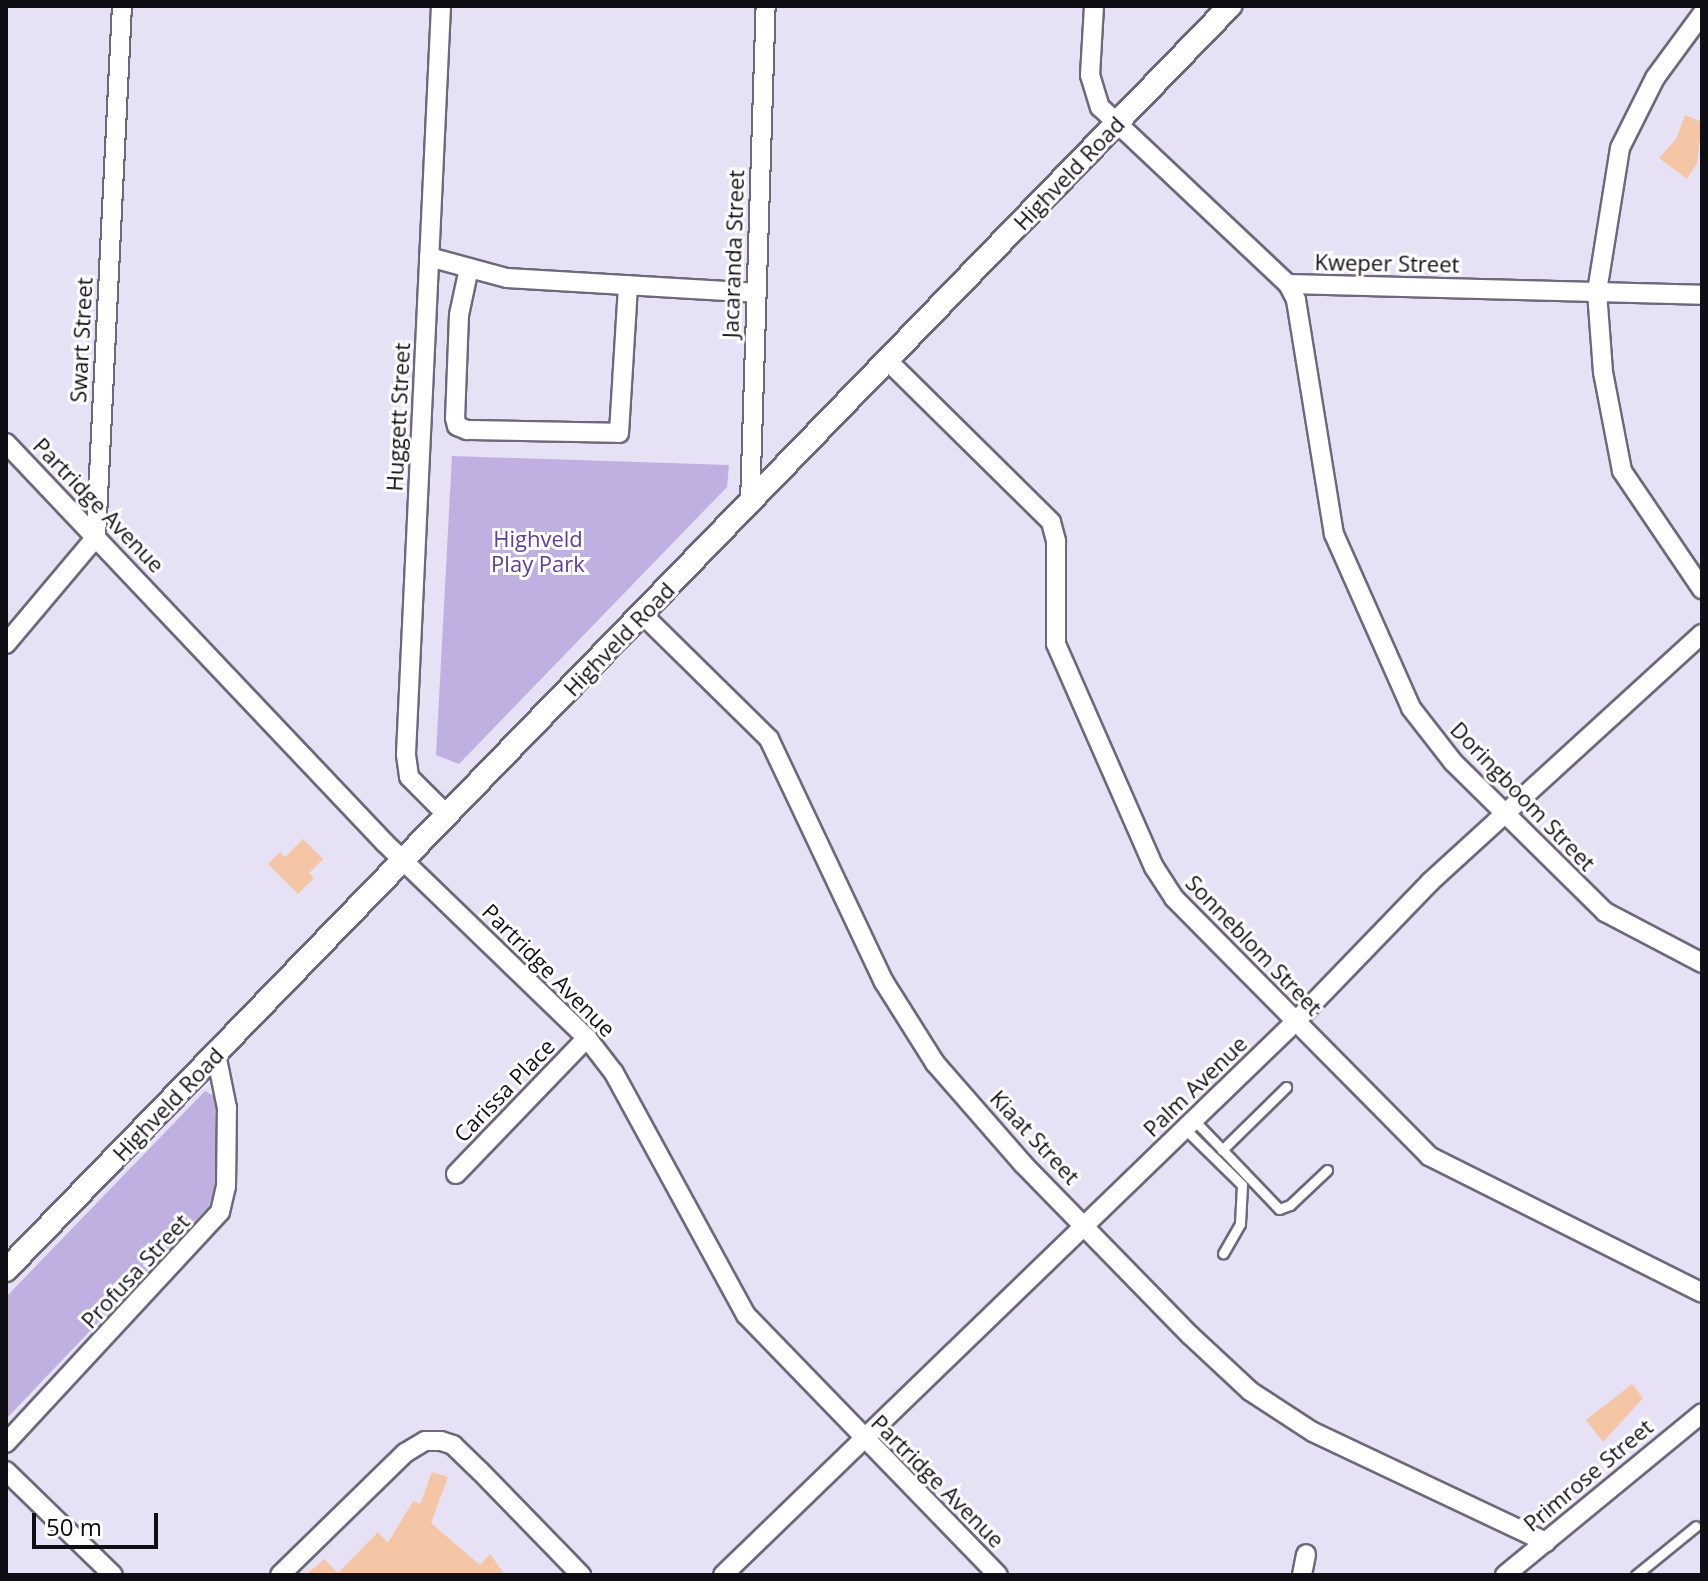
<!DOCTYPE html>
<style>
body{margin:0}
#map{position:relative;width:1708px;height:1581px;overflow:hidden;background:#e7e1f6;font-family:"Open Sans",sans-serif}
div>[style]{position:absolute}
.green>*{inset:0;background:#bfb0e1}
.building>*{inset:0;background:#f4c6a5}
.roads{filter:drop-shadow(2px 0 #6d687a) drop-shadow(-2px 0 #6d687a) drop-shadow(0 2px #6d687a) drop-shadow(0 -2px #6d687a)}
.service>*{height:9px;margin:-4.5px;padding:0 4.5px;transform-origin:4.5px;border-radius:4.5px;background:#fff}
.minor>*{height:18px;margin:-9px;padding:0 9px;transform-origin:9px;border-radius:9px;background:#fff}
.tertiary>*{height:22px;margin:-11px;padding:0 11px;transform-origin:11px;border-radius:11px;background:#fff}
span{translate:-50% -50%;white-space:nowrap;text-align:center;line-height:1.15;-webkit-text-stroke:6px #fff;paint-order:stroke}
.street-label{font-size:22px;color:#100e15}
.park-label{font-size:22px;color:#603c99}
.frame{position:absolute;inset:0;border:8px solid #100e15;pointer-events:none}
.scale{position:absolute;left:32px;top:1513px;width:126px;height:36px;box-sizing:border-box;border:4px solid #100e15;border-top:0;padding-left:10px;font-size:24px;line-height:28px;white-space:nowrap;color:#100e15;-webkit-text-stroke:6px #fff;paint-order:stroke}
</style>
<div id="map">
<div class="green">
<div style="clip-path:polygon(452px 456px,729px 465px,727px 487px,459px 764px,436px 755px)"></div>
<div style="clip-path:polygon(205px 1091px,214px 1096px,216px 1112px,215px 1190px,209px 1206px,6px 1419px,6px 1297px)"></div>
</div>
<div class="building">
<div style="clip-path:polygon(1685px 115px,1702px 122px,1697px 163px,1687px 179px,1659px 158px,1676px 139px)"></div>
<div style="clip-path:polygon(303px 839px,323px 859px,309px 873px,314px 878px,298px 894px,268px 864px,280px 852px,285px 857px)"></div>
<div style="clip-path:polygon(1632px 1384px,1643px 1398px,1603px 1442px,1586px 1420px)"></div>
<div style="clip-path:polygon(432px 1472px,448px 1477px,431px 1523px,480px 1565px,490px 1554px,505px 1575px,306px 1575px,324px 1559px,338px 1573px,378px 1532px,388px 1543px,413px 1501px,420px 1504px)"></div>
</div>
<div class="roads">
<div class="service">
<div style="left:1194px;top:1120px;width:123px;rotate:46.3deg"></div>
<div style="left:1279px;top:1209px;width:12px;rotate:-20deg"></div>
<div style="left:1290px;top:1205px;width:51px;rotate:-43.4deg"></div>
<div style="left:1185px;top:1129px;width:80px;rotate:44.5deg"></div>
<div style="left:1242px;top:1185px;width:39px;rotate:93deg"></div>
<div style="left:1240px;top:1224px;width:34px;rotate:120deg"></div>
<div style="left:1222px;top:1150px;width:90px;rotate:-44.5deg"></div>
<div style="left:1636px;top:1575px;width:77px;rotate:-39.2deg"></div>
</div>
<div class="minor">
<div style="left:441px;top:6px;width:750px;rotate:92.68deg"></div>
<div style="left:406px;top:755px;width:22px;rotate:82deg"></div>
<div style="left:409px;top:777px;width:54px;rotate:45deg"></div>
<div style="left:1094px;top:6px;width:69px;rotate:93.3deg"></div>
<div style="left:1090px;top:75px;width:34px;rotate:73deg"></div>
<div style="left:1100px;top:107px;width:258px;rotate:43.3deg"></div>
<div style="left:1288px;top:284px;width:18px;rotate:63deg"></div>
<div style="left:1296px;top:300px;width:237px;rotate:80.8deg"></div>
<div style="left:1334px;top:534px;width:190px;rotate:66.1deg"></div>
<div style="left:1411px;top:708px;width:68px;rotate:52.1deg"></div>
<div style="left:1453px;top:762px;width:214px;rotate:44.6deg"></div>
<div style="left:1605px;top:912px;width:110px;rotate:27.7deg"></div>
<div style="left:1702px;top:14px;width:79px;rotate:126.3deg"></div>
<div style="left:1655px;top:78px;width:78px;rotate:116.6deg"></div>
<div style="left:1620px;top:148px;width:146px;rotate:99.1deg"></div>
<div style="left:1597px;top:292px;width:80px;rotate:85.7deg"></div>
<div style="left:1603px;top:372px;width:101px;rotate:79.1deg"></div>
<div style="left:1622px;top:471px;width:143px;rotate:55.9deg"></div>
<div style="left:429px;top:257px;width:81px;rotate:15.1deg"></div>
<div style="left:507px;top:278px;width:249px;rotate:3.4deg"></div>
<div style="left:469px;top:268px;width:48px;rotate:102deg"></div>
<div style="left:459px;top:315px;width:103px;rotate:92.2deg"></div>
<div style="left:455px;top:418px;width:8px;rotate:76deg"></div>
<div style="left:457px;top:426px;width:11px;rotate:22deg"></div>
<div style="left:467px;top:430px;width:152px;rotate:1.1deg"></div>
<div style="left:619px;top:433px;width:148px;rotate:-86.5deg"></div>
<div style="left:1288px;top:284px;width:414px;rotate:1.5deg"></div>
<div style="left:888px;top:361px;width:229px;rotate:44.6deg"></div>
<div style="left:1051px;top:522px;width:20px;rotate:75deg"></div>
<div style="left:1056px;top:541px;width:103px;rotate:90deg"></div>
<div style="left:1056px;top:644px;width:244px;rotate:66.3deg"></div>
<div style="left:1154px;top:867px;width:37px;rotate:57deg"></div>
<div style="left:1174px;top:898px;width:363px;rotate:45.3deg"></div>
<div style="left:1429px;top:1156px;width:305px;rotate:26.6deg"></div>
<div style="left:6px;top:443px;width:551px;rotate:46.54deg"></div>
<div style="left:385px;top:843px;width:281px;rotate:44deg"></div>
<div style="left:587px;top:1038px;width:44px;rotate:52.4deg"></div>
<div style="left:614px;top:1073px;width:276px;rotate:61.4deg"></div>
<div style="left:746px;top:1315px;width:362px;rotate:45.9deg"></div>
<div style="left:750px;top:504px;width:498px;rotate:-88.2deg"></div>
<div style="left:642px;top:614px;width:178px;rotate:44.5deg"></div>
<div style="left:769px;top:739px;width:269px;rotate:64.7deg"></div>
<div style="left:884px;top:982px;width:96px;rotate:57.8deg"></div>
<div style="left:935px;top:1063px;width:134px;rotate:48.9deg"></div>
<div style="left:1023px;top:1164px;width:239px;rotate:45.7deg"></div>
<div style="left:1190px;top:1335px;width:82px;rotate:43deg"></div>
<div style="left:1250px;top:1391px;width:75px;rotate:33.1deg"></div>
<div style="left:1313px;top:1432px;width:258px;rotate:25.3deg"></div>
<div style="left:6px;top:644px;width:140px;rotate:-49.9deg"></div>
<div style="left:96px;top:537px;width:532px;rotate:-87.2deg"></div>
<div style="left:456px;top:1174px;width:189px;rotate:-46.1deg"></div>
<div style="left:6px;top:1443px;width:315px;rotate:-47.2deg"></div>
<div style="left:220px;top:1212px;width:26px;rotate:-77deg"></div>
<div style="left:226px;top:1187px;width:79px;rotate:-89.3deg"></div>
<div style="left:227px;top:1108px;width:55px;rotate:-101.5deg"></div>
<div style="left:6px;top:1471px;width:149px;rotate:44.2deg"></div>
<div style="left:280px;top:1575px;width:175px;rotate:-44.3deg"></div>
<div style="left:405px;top:1453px;width:23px;rotate:-31deg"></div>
<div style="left:425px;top:1441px;width:16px"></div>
<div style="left:441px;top:1441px;width:13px;rotate:18deg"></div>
<div style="left:453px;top:1445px;width:37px;rotate:44deg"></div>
<div style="left:480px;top:1471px;width:145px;rotate:45.8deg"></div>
<div style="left:723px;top:1575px;width:796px;rotate:-44.03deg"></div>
<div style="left:1295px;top:1022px;width:194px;rotate:-46deg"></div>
<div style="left:1430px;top:882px;width:368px;rotate:-42.4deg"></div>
<div style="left:1302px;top:1575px;width:21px;rotate:-79deg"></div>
<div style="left:1505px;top:1575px;width:255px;rotate:-39.4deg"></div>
</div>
<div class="tertiary">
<div style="left:6px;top:1270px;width:1760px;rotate:-45.92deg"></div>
</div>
</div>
<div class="street-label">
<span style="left:1069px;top:173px;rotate:-46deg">Highveld Road</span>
<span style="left:733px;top:254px;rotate:-88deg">Jacaranda Street</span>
<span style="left:1387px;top:263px;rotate:1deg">Kweper Street</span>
<span style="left:81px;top:340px;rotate:-87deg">Swart Street</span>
<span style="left:398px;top:417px;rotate:-87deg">Huggett Street</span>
<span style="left:99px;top:505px;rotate:46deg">Partridge Avenue</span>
<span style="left:619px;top:639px;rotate:-46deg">Highveld Road</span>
<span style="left:1523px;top:796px;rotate:46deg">Doringboom Street</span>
<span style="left:1254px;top:945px;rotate:46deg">Sonneblom Street</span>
<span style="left:549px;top:970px;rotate:45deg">Partridge Avenue</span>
<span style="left:1195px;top:1086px;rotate:-44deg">Palm Avenue</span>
<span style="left:504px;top:1090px;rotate:-46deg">Carissa Place</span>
<span style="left:168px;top:1104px;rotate:-46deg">Highveld Road</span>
<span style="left:1035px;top:1137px;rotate:47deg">Kiaat Street</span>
<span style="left:135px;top:1271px;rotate:-47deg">Profusa Street</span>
<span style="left:1588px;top:1475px;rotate:-40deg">Primrose Street</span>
<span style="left:938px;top:1481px;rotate:45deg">Partridge Avenue</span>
</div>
<div class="park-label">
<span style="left:538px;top:551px">Highveld<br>Play Park</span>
</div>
<div class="frame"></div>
<div class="scale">50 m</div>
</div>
